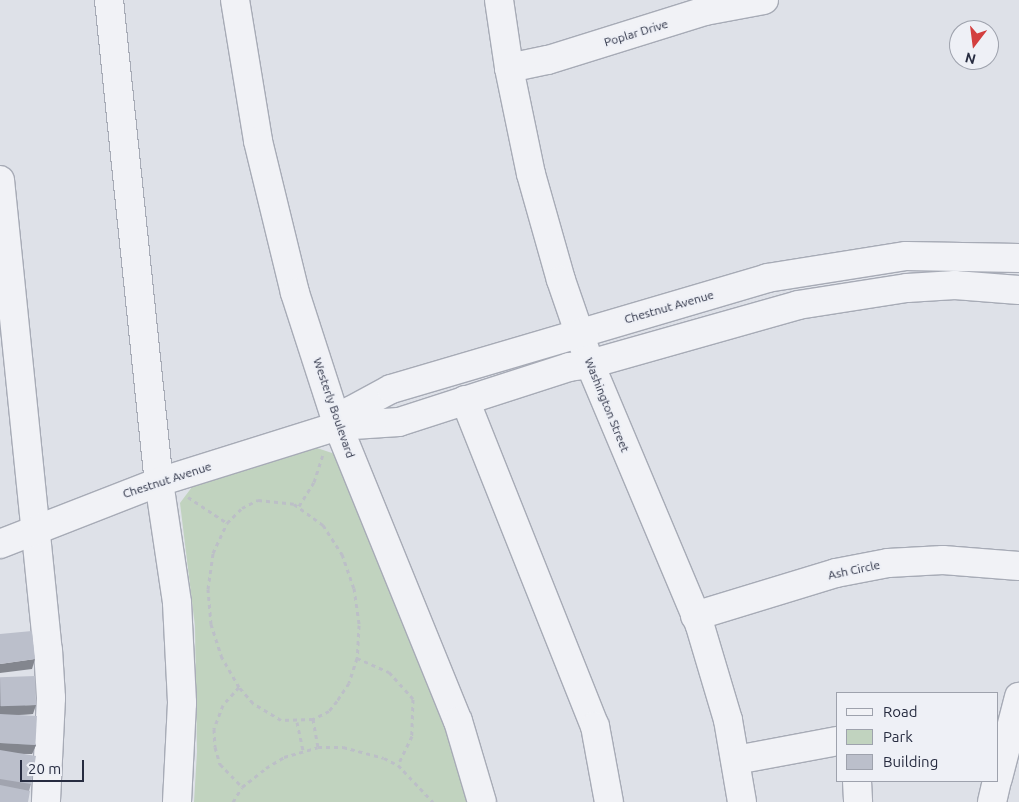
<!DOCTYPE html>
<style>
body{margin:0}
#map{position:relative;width:1019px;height:802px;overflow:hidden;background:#dee1e8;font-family:Ubuntu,sans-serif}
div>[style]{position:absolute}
.green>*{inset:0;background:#c1d3bf}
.path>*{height:3px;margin-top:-1.5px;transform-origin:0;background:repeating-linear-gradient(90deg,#bcbfc7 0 4px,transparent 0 8px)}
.roads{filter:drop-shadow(1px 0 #a7abb6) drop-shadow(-1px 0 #a7abb6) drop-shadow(0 1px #a7abb6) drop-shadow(0 -1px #a7abb6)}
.minor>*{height:28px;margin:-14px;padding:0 14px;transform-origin:14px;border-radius:14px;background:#f1f2f6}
.wall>*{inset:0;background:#a1a4af}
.shaded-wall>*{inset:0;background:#83868e}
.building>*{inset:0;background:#bbbfcb;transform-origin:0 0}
span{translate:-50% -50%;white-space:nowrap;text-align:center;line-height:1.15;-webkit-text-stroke:4px #eef0f6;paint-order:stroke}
.street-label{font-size:12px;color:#272c40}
.legend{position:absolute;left:836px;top:692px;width:162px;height:90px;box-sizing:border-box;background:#eef0f6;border:1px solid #9ea2ad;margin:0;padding:6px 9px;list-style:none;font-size:15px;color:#272c40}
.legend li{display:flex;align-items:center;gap:10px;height:25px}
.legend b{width:25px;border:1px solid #9ea2ad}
.north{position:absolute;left:949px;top:20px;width:50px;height:50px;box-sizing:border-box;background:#eef0f6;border:1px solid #9ea2ad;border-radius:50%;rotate:195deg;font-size:14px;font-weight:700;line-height:20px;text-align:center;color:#272c40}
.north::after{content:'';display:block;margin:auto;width:18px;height:22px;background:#d33e3e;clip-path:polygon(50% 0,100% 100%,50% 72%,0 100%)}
.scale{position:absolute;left:20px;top:760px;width:64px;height:22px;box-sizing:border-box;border:2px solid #272c40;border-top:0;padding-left:6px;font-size:15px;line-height:18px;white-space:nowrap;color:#272c40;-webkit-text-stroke:4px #eef0f6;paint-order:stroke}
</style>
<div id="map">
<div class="green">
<div style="clip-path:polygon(317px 448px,335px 454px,444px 718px,470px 802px,194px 802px,197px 752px,195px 626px,180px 503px,192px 487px)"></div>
</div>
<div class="path">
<div style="left:188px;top:497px;width:47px;rotate:33.7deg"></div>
<div style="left:258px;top:500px;width:36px;rotate:6deg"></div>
<div style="left:294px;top:504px;width:36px;rotate:36deg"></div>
<div style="left:323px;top:525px;width:35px;rotate:57deg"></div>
<div style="left:342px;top:554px;width:36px;rotate:71deg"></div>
<div style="left:354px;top:588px;width:37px;rotate:82deg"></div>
<div style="left:359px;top:625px;width:33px;rotate:93deg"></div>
<div style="left:357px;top:658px;width:26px;rotate:108deg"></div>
<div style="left:349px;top:683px;width:22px;rotate:124deg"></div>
<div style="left:337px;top:701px;width:13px;rotate:129deg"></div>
<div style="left:329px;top:711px;width:18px;rotate:153deg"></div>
<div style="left:313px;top:719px;width:32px;rotate:178deg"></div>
<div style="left:281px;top:720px;width:33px;rotate:-149deg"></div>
<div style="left:253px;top:703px;width:21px;rotate:-131deg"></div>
<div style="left:239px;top:687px;width:34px;rotate:-120deg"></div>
<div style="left:222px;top:658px;width:36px;rotate:-108deg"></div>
<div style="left:211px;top:624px;width:35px;rotate:-95deg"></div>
<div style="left:208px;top:589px;width:36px;rotate:-82deg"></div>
<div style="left:213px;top:553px;width:33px;rotate:-65deg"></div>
<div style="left:227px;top:523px;width:21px;rotate:-45deg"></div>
<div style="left:242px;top:508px;width:18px;rotate:-27deg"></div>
<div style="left:299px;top:506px;width:28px;rotate:-58deg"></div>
<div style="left:314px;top:482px;width:28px;rotate:-72deg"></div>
<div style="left:357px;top:658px;width:35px;rotate:24deg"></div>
<div style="left:389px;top:672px;width:36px;rotate:48deg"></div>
<div style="left:413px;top:699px;width:37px;rotate:92deg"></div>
<div style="left:412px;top:736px;width:32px;rotate:116deg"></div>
<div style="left:239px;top:687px;width:24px;rotate:132deg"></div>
<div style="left:223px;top:705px;width:26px;rotate:111deg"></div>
<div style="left:214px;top:729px;width:18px;rotate:87deg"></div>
<div style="left:215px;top:747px;width:18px;rotate:74deg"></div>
<div style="left:220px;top:764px;width:32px;rotate:46deg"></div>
<div style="left:313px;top:719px;width:28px;rotate:80deg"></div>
<div style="left:297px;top:722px;width:29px;rotate:78deg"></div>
<div style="left:233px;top:802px;width:17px;rotate:-59deg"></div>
<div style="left:242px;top:787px;width:31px;rotate:-38deg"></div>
<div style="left:266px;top:768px;width:21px;rotate:-31deg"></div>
<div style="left:284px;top:757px;width:35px;rotate:-16deg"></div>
<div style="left:318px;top:747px;width:25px"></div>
<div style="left:343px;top:747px;width:42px;rotate:15deg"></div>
<div style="left:384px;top:758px;width:16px;rotate:27deg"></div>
<div style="left:398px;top:765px;width:51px;rotate:46.6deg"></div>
</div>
<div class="roads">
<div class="minor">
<div style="left:109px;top:0;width:485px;rotate:84.1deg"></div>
<div style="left:159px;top:482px;width:122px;rotate:81.5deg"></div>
<div style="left:177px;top:603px;width:100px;rotate:87.1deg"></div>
<div style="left:182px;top:703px;width:99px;rotate:92.9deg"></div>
<div style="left:235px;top:0;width:143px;rotate:80.7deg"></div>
<div style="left:258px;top:141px;width:156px;rotate:76.3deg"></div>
<div style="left:295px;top:293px;width:140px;rotate:72.1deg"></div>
<div style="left:338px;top:426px;width:318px;rotate:67.9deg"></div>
<div style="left:458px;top:721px;width:84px;rotate:73.5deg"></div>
<div style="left:499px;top:0;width:69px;rotate:81.6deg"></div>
<div style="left:509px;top:68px;width:108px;rotate:78.3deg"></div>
<div style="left:531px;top:174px;width:110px;rotate:74.2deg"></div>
<div style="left:561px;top:280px;width:89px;rotate:71deg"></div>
<div style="left:590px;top:364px;width:284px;rotate:67.2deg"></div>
<div style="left:700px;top:626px;width:98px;rotate:73.4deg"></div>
<div style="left:728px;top:720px;width:83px;rotate:80.3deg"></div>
<div style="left:509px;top:68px;width:40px;rotate:-12deg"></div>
<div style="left:548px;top:60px;width:164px;rotate:-17.3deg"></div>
<div style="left:705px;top:11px;width:60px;rotate:-10.6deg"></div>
<div style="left:0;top:180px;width:472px;rotate:84.2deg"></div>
<div style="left:48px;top:650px;width:48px;rotate:86.4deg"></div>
<div style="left:51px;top:698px;width:104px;rotate:92.8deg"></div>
<div style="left:465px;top:400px;width:351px;rotate:68.3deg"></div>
<div style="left:595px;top:726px;width:77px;rotate:79.6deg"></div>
<div style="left:338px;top:426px;width:21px;rotate:-49deg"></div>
<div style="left:352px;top:410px;width:44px;rotate:-28.3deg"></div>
<div style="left:391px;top:389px;width:392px;rotate:-16.4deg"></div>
<div style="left:767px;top:278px;width:141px;rotate:-9deg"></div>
<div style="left:906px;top:256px;width:113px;rotate:1deg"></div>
<div style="left:0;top:544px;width:171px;rotate:-21.3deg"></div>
<div style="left:159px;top:482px;width:188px;rotate:-17.4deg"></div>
<div style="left:338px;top:426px;width:61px;rotate:-3.8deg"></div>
<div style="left:399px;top:422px;width:179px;rotate:-17.9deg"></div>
<div style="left:569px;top:367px;width:21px;rotate:-8deg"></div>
<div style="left:590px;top:364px;width:216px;rotate:-15.8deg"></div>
<div style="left:798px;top:305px;width:110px;rotate:-8.9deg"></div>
<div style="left:907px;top:288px;width:48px;rotate:-3.6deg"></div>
<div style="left:955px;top:285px;width:64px;rotate:4.5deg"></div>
<div style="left:695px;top:616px;width:147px;rotate:-17deg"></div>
<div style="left:836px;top:573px;width:53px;rotate:-10.9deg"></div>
<div style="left:888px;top:563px;width:55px;rotate:-3.1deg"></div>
<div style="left:943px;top:560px;width:76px;rotate:4.5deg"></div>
<div style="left:736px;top:760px;width:104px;rotate:-10.6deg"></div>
<div style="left:998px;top:778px;width:84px;rotate:-75.5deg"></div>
<div style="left:857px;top:781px;width:21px;rotate:87deg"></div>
<div style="left:992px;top:802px;width:22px;rotate:-77deg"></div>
</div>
</div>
<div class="wall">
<div style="clip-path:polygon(0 678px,33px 714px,19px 715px,36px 745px,32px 754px,23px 754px,31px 784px,29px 791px,0 802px)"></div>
</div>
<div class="shaded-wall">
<div style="clip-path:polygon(35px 659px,32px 669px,0 673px,0 664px)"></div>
<div style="clip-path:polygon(36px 705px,33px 714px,0 716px,0 706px)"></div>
<div style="clip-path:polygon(0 743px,36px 745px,32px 754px,0 753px)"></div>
</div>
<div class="building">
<div style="clip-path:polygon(32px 631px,35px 659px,0 664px,0 634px)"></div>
<div style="left:35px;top:676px;width:29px;height:35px;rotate:88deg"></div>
<div style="left:0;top:714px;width:37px;height:29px;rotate:3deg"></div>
<div style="clip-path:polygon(0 750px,36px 756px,31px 784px,0 779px)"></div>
<div style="clip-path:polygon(0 785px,30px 791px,28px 802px,0 802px)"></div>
</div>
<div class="street-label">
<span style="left:636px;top:33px;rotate:-17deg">Poplar Drive</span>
<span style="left:669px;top:307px;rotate:-16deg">Chestnut Avenue</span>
<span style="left:607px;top:405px;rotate:68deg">Washington Street</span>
<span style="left:334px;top:408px;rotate:71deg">Westerly Boulevard</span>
<span style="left:167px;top:480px;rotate:-18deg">Chestnut Avenue</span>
<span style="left:854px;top:570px;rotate:-12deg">Ash Circle</span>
</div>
<ul class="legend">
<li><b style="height:6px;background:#f1f2f6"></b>Road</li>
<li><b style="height:14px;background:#c1d3bf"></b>Park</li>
<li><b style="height:14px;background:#bbbfcb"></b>Building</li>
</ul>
<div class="north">N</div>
<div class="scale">20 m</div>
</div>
